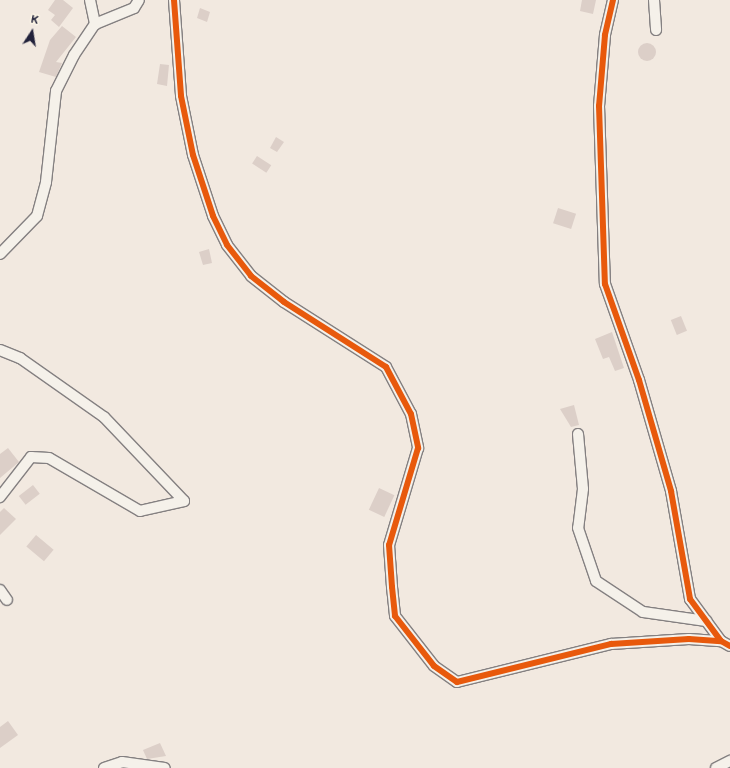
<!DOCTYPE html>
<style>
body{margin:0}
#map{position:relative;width:730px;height:768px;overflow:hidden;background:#f2e9e0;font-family:"Balsamiq Sans",sans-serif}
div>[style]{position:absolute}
.building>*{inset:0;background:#dccfc8;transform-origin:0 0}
.round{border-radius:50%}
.roads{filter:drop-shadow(1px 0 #848081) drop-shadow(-1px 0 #848081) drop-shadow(0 1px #848081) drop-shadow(0 -1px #848081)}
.minor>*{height:10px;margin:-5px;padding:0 5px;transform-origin:5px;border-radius:5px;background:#f5f1ea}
.cycleway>*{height:6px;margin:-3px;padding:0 3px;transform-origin:3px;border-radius:3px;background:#e8590c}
span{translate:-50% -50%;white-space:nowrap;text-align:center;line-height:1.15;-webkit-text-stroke:4px #fcf5e5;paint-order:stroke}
.north{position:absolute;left:12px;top:12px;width:40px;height:40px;-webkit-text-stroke:3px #fcf5e5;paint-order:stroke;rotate:12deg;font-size:11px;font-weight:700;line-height:16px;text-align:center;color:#22223b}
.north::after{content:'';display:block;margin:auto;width:14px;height:18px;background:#22223b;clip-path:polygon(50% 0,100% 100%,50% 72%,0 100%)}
</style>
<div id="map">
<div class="building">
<div style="clip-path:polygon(55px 0,63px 0,73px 8px,59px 27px,51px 20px,55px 15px,48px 10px)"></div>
<div style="clip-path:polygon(582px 0,596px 0,593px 14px,580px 11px)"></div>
<div style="clip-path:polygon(200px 8px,210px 12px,207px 22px,197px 18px)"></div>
<div style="clip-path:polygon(62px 26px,76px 37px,56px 62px,62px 63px,56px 77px,39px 72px,50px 40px)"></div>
<div class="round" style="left:638px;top:43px;width:18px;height:18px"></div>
<div style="clip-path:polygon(160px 64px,169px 65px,167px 86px,157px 84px)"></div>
<div style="clip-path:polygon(276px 137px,284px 142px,277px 152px,270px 148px)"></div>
<div style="left:257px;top:156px;width:17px;height:9px;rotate:33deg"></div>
<div style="left:558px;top:208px;width:19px;height:16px;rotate:18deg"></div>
<div style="clip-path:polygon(209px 249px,212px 263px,203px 265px,199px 252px)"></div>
<div style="left:681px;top:316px;width:16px;height:11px;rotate:68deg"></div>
<div style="clip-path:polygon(612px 332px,624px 368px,615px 371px,609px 357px,603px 359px,595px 339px)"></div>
<div style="clip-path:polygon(574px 405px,579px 425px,571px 427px,560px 409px)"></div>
<div style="clip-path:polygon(8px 448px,19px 462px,0 478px,0 454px)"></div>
<div style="left:33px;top:485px;width:11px;height:18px;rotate:52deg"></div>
<div style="left:379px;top:488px;width:17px;height:24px;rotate:25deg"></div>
<div style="clip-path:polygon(4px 508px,16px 519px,0 535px,0 512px)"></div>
<div style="left:36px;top:535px;width:23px;height:15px;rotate:40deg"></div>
<div style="clip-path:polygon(8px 721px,18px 735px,0 748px,0 727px)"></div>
<div style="clip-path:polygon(160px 743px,166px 756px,147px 759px,143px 750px)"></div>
</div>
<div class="roads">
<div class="minor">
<div style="left:90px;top:0;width:25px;rotate:78deg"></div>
<div style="left:174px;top:0;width:96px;rotate:85.8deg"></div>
<div style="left:181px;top:96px;width:60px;rotate:78.5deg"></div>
<div style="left:193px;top:155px;width:64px;rotate:71.8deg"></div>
<div style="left:213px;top:216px;width:32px;rotate:64deg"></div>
<div style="left:227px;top:245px;width:39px;rotate:52deg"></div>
<div style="left:251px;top:276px;width:42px;rotate:38.2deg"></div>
<div style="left:284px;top:302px;width:121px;rotate:32.5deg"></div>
<div style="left:386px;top:367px;width:53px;rotate:62deg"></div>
<div style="left:411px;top:414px;width:35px;rotate:78deg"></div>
<div style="left:418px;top:448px;width:101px;rotate:106.6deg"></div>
<div style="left:389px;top:545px;width:42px;rotate:85.9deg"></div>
<div style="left:392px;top:587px;width:29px;rotate:84deg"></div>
<div style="left:395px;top:616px;width:63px;rotate:52deg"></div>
<div style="left:434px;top:666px;width:28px;rotate:35deg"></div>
<div style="left:457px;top:682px;width:159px;rotate:-13.9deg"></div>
<div style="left:611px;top:644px;width:78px;rotate:-3.7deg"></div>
<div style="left:689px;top:639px;width:32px;rotate:4deg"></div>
<div style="left:721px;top:641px;width:10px;rotate:29deg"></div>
<div style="left:613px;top:0;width:36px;rotate:103deg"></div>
<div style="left:605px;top:35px;width:71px;rotate:94.8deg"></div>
<div style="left:599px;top:106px;width:178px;rotate:88.1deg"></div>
<div style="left:605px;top:284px;width:102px;rotate:70.5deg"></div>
<div style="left:639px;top:380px;width:116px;rotate:73.9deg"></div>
<div style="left:671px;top:491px;width:110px;rotate:80deg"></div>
<div style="left:690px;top:599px;width:52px;rotate:53.6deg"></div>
<div style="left:654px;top:0;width:30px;rotate:86deg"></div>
<div style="left:0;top:254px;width:53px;rotate:-45.8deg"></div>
<div style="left:37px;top:216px;width:35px;rotate:-75deg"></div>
<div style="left:46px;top:182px;width:92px;rotate:-83.7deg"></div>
<div style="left:56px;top:91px;width:40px;rotate:-63.4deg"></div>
<div style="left:74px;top:55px;width:37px;rotate:-56deg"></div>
<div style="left:95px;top:24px;width:42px;rotate:-22.3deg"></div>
<div style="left:134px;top:8px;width:9px;rotate:-58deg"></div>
<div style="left:0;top:350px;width:22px;rotate:22deg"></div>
<div style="left:20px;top:358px;width:103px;rotate:35.1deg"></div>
<div style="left:104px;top:417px;width:116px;rotate:46.4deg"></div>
<div style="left:184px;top:501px;width:45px;rotate:167.2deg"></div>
<div style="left:140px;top:511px;width:105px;rotate:-149.8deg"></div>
<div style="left:49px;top:458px;width:18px;rotate:-177deg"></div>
<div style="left:31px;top:457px;width:51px;rotate:127.8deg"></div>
<div style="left:578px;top:434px;width:55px;rotate:84.8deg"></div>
<div style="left:583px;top:489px;width:39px;rotate:97deg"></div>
<div style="left:578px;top:528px;width:56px;rotate:71.2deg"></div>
<div style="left:596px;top:581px;width:56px;rotate:33.4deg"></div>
<div style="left:643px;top:612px;width:64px;rotate:8.1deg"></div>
<div style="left:0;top:590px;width:12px;rotate:55deg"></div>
<div style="left:104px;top:768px;width:19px;rotate:-18deg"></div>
<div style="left:122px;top:762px;width:43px;rotate:7.9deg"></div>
<div style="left:716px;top:768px;width:16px;rotate:-27deg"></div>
</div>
</div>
<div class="cycleway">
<div style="left:174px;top:0;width:96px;rotate:85.8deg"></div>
<div style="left:181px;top:96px;width:60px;rotate:78.5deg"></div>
<div style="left:193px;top:155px;width:64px;rotate:71.8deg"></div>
<div style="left:213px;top:216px;width:32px;rotate:64deg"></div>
<div style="left:227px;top:245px;width:39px;rotate:52deg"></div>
<div style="left:251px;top:276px;width:42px;rotate:38.2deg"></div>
<div style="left:284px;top:302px;width:121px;rotate:32.5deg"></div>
<div style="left:386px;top:367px;width:53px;rotate:62deg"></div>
<div style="left:411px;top:414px;width:35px;rotate:78deg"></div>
<div style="left:418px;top:448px;width:101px;rotate:106.6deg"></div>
<div style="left:389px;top:545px;width:42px;rotate:85.9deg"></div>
<div style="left:392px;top:587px;width:29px;rotate:84deg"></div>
<div style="left:395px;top:616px;width:63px;rotate:52deg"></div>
<div style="left:434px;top:666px;width:28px;rotate:35deg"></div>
<div style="left:457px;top:682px;width:159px;rotate:-13.9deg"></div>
<div style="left:611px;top:644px;width:78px;rotate:-3.7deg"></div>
<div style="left:689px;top:639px;width:32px;rotate:4deg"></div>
<div style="left:721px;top:641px;width:10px;rotate:29deg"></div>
<div style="left:613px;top:0;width:36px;rotate:103deg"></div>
<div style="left:605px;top:35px;width:71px;rotate:94.8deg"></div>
<div style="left:599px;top:106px;width:178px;rotate:88.1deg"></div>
<div style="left:605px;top:284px;width:102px;rotate:70.5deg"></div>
<div style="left:639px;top:380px;width:116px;rotate:73.9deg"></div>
<div style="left:671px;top:491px;width:110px;rotate:80deg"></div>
<div style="left:690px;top:599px;width:52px;rotate:53.6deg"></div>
</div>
<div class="north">K</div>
</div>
